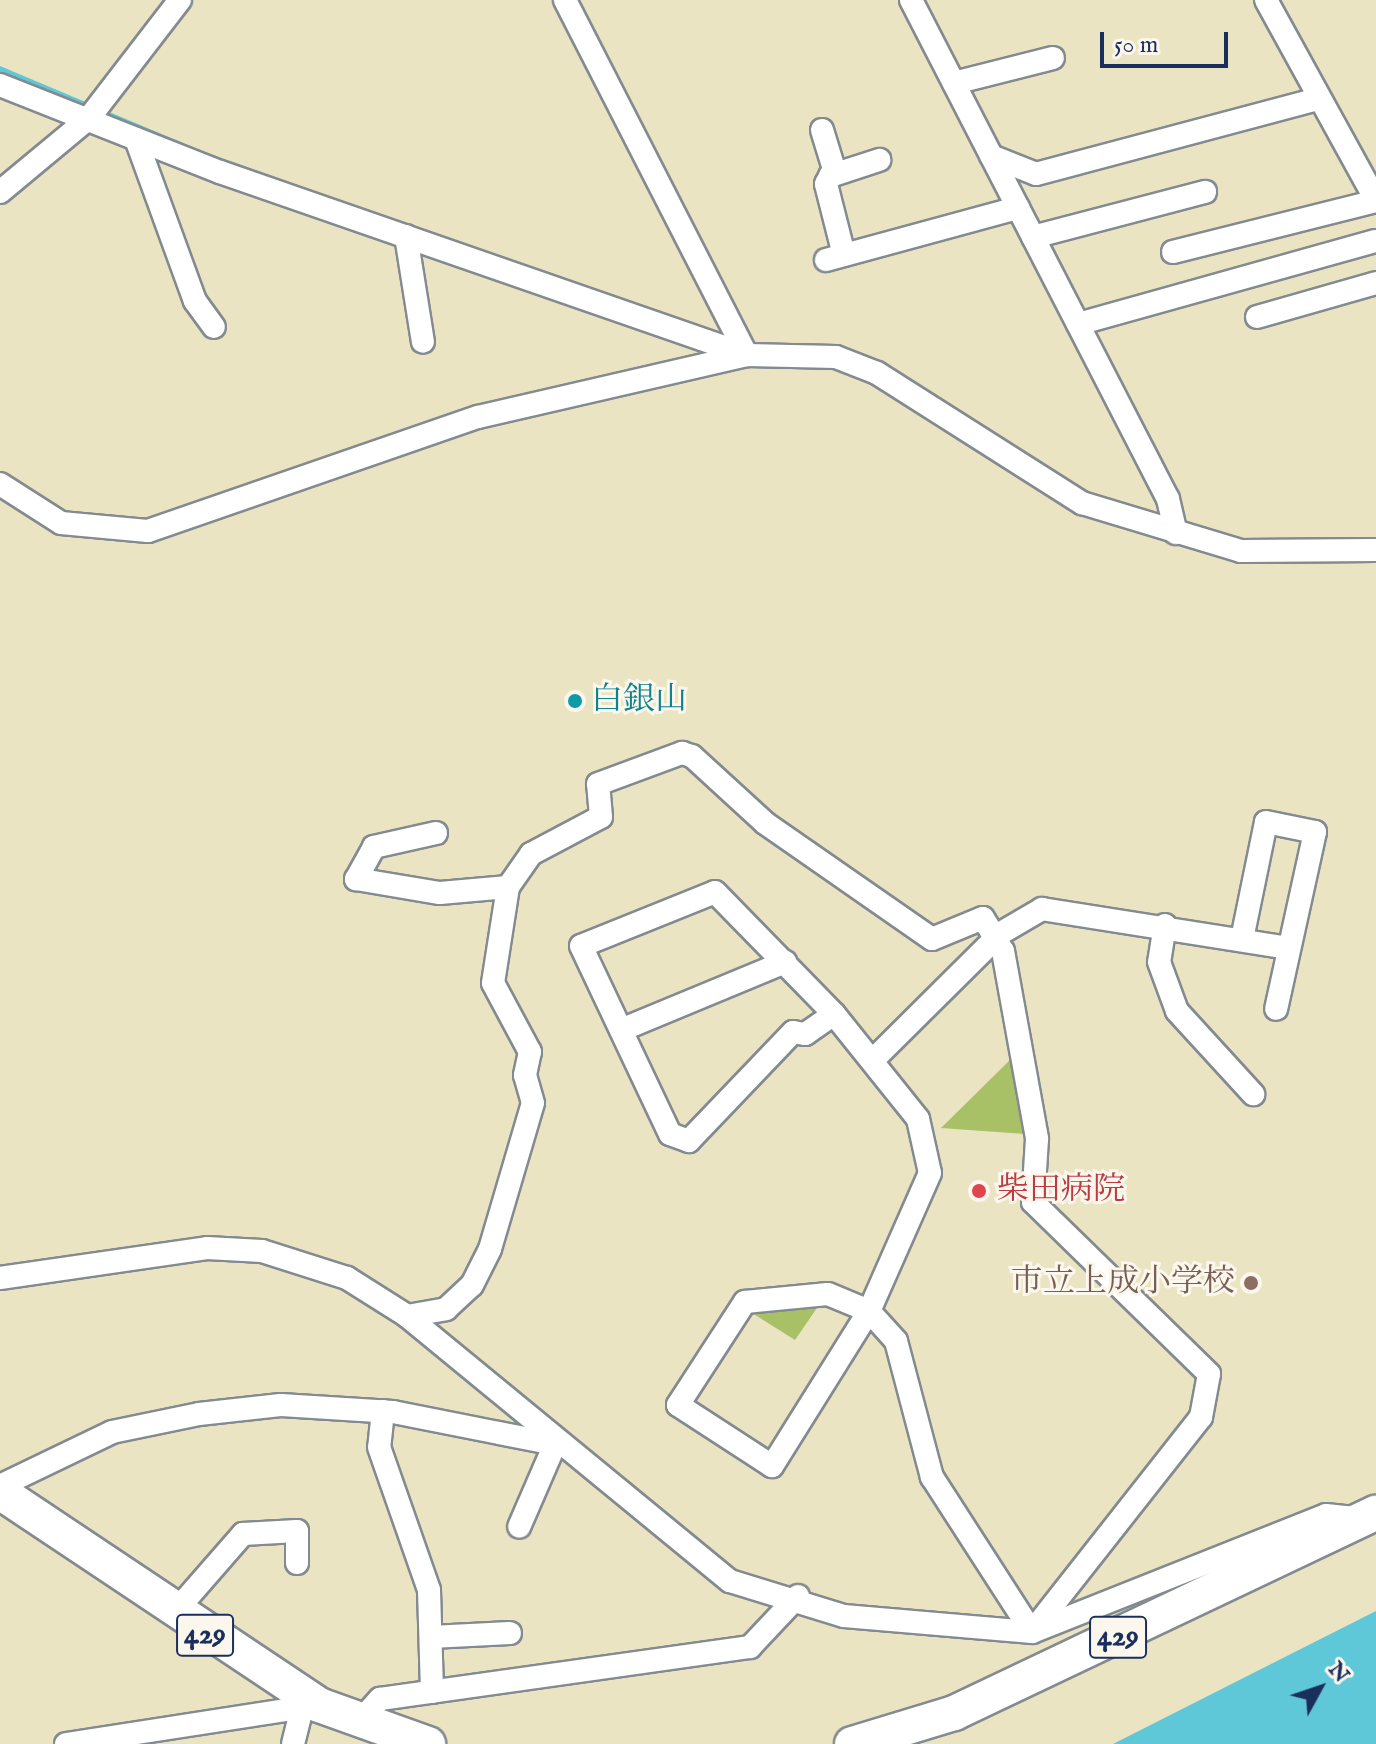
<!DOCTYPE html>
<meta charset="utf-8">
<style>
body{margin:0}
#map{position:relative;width:1376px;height:1744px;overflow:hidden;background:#ebe4c3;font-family:"IM FELL English","Noto Serif JP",serif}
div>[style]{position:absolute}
.green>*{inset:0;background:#a8c066}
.water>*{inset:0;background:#5ec8d8}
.roads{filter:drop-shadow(2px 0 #838a90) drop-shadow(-2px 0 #838a90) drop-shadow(0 2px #838a90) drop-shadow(0 -2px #838a90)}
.minor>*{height:22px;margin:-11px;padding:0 11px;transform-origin:11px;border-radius:11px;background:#fff}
.highway>*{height:34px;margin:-17px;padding:0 17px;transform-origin:17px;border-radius:17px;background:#fff}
.dots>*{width:22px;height:22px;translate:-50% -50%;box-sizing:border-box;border:4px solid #fbf7ec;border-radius:50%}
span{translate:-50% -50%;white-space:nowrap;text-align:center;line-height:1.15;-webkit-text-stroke:6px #fbf7ec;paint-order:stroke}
.shield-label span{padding:2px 6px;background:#fbf7ec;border:2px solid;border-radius:6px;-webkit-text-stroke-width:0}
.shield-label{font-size:30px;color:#1b2f5e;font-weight:700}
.culture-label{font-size:32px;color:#0d838f}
.left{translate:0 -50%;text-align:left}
.health-label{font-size:32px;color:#be3a42}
.education-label{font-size:32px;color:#785e54}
.right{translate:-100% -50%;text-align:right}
.north{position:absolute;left:1280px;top:1648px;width:80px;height:80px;-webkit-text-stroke:6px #fbf7ec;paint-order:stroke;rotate:50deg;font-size:22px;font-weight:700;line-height:32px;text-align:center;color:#1b2f5e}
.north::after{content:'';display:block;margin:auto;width:28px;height:36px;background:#1b2f5e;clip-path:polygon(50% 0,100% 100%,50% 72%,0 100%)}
.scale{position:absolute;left:1100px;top:32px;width:128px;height:36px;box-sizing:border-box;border:4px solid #1b2f5e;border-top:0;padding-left:10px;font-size:24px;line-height:28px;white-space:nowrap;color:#1b2f5e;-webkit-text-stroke:6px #fbf7ec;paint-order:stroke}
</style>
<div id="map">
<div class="green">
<div style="clip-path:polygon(1012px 1058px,1025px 1134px,941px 1128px)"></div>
<div style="clip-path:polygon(821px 1302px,795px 1340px,749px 1311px)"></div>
</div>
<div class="water">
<div style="clip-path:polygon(0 66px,202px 151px,725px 337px,332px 205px,0 78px)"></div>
<div style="clip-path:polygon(1376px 1611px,1376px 1744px,1113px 1744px)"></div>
</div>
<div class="roads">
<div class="minor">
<div style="left:565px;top:0;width:399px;rotate:62.9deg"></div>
<div style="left:911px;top:0;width:561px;rotate:62.75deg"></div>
<div style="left:1168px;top:499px;width:35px;rotate:77deg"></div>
<div style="left:1266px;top:0;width:228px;rotate:61.2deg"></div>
<div style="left:954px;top:83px;width:102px;rotate:-14.2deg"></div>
<div style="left:0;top:85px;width:237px;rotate:21.6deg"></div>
<div style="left:220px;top:172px;width:558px;rotate:19.15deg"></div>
<div style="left:822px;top:130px;width:41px;rotate:72.9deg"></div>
<div style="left:834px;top:169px;width:17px;rotate:118deg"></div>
<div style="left:826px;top:184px;width:73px;rotate:75.8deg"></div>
<div style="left:136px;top:139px;width:172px;rotate:70deg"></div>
<div style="left:195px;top:301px;width:32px;rotate:54deg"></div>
<div style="left:991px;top:156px;width:48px;rotate:21.8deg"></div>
<div style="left:1036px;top:174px;width:291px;rotate:-14.9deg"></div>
<div style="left:830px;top:176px;width:52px;rotate:-18.1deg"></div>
<div style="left:0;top:192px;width:116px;rotate:-39.7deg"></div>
<div style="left:89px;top:118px;width:149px;rotate:-52.4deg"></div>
<div style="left:406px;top:236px;width:107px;rotate:80.9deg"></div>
<div style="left:1033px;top:237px;width:178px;rotate:-14.7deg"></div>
<div style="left:1173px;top:252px;width:209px;rotate:-14.1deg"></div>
<div style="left:826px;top:260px;width:199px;rotate:-15.2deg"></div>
<div style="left:1257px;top:317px;width:124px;rotate:-15.9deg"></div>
<div style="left:1078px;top:324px;width:309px;rotate:-15.6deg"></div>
<div style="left:0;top:484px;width:72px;rotate:32.6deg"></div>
<div style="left:61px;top:523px;width:87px;rotate:5.3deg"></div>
<div style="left:148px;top:531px;width:349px;rotate:-19.1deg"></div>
<div style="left:478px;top:417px;width:276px;rotate:-13deg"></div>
<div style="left:747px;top:355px;width:89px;rotate:1.3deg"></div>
<div style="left:836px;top:357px;width:44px;rotate:21.3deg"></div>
<div style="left:877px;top:373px;width:243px;rotate:32.4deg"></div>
<div style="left:1082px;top:503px;width:166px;rotate:16.8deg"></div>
<div style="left:1241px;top:551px;width:135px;rotate:-0.4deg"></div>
<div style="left:436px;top:833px;width:64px;rotate:167.3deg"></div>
<div style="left:374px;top:847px;width:37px;rotate:119deg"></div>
<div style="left:356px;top:879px;width:85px;rotate:9.5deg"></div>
<div style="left:440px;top:893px;width:68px;rotate:-5deg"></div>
<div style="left:1165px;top:925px;width:37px;rotate:99deg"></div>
<div style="left:1159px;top:962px;width:52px;rotate:69.8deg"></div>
<div style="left:1177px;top:1011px;width:113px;rotate:47.5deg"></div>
<div style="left:1242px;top:939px;width:119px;rotate:-78.4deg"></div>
<div style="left:1266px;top:822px;width:50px;rotate:11.5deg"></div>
<div style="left:1315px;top:832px;width:181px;rotate:102.4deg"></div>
<div style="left:834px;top:1014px;width:35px;rotate:145deg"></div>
<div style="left:805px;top:1034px;width:12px;rotate:-171deg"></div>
<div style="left:793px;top:1032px;width:151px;rotate:133.7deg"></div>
<div style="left:689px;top:1141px;width:20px;rotate:-160deg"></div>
<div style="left:670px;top:1134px;width:208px;rotate:-115.3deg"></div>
<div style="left:581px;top:946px;width:144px;rotate:-21.9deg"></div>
<div style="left:715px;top:892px;width:170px;rotate:45.7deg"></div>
<div style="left:834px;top:1014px;width:134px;rotate:51.3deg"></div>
<div style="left:918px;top:1119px;width:55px;rotate:77.5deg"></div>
<div style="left:930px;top:1173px;width:151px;rotate:113.8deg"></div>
<div style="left:869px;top:1311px;width:40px;rotate:48deg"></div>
<div style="left:896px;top:1341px;width:141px;rotate:75.2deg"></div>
<div style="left:932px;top:1477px;width:184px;rotate:57.2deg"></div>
<div style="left:621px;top:1030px;width:178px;rotate:-22.5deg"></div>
<div style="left:873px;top:1060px;width:180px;rotate:-44.8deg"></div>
<div style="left:1001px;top:933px;width:48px;rotate:-30.3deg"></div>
<div style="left:1042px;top:909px;width:249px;rotate:9deg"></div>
<div style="left:0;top:1278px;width:209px;rotate:-8.2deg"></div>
<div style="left:207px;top:1248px;width:55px;rotate:3.1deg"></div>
<div style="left:262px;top:1251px;width:89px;rotate:17.6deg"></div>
<div style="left:347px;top:1278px;width:71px;rotate:32.3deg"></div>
<div style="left:407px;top:1316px;width:418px;rotate:39.4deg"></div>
<div style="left:730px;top:1581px;width:119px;rotate:17.1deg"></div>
<div style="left:844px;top:1616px;width:189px;rotate:4.9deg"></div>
<div style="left:1032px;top:1632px;width:316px;rotate:-21.7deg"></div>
<div style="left:1326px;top:1515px;width:38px;rotate:6deg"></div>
<div style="left:828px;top:1294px;width:44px;rotate:22.5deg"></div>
<div style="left:869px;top:1311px;width:183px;rotate:122deg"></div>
<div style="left:772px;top:1466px;width:112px;rotate:-147deg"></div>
<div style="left:678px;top:1405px;width:123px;rotate:-57deg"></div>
<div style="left:745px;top:1302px;width:83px;rotate:-5.5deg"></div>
<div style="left:407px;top:1316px;width:40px;rotate:-10deg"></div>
<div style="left:446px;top:1309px;width:35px;rotate:-43deg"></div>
<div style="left:472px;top:1285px;width:40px;rotate:-63.4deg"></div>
<div style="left:490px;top:1249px;width:152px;rotate:-73.6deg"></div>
<div style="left:533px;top:1103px;width:29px;rotate:-106deg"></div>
<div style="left:525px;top:1075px;width:24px;rotate:-78deg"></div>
<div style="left:530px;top:1052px;width:78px;rotate:-118.2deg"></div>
<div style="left:493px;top:983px;width:97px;rotate:-81.1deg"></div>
<div style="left:508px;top:887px;width:40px;rotate:-55.1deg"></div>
<div style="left:531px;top:854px;width:79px;rotate:-27.9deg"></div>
<div style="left:601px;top:817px;width:33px;rotate:-95deg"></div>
<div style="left:598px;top:784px;width:90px;rotate:-20.3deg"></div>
<div style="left:682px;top:753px;width:10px;rotate:17deg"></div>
<div style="left:692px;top:756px;width:99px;rotate:42.5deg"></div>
<div style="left:765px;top:823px;width:203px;rotate:34.8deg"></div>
<div style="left:932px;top:939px;width:55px;rotate:-22.4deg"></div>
<div style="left:983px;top:918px;width:39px;rotate:59deg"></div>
<div style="left:1003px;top:951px;width:191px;rotate:79.7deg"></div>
<div style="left:1037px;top:1139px;width:63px;rotate:93.6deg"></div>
<div style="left:1033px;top:1202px;width:246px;rotate:44.3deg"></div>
<div style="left:1209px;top:1374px;width:44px;rotate:100.5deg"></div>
<div style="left:1201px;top:1417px;width:273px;rotate:128.2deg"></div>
<div style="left:383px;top:1411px;width:36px;rotate:96deg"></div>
<div style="left:379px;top:1447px;width:151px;rotate:70.7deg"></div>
<div style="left:429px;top:1590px;width:102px;rotate:88.3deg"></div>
<div style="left:0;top:1486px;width:124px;rotate:-25.7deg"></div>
<div style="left:112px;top:1432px;width:89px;rotate:-11.7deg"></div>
<div style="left:199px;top:1414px;width:82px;rotate:-6.3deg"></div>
<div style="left:281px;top:1405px;width:112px;rotate:3.6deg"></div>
<div style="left:393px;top:1412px;width:165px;rotate:11.2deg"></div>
<div style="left:555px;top:1444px;width:90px;rotate:113.4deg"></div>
<div style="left:174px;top:1613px;width:105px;rotate:-48.9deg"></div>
<div style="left:243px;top:1534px;width:54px;rotate:-3.2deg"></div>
<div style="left:297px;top:1531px;width:32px;rotate:90deg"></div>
<div style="left:431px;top:1637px;width:79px;rotate:-2.9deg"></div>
<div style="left:360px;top:1721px;width:30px;rotate:-48deg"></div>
<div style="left:380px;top:1699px;width:374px;rotate:-8deg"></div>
<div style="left:750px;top:1647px;width:70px;rotate:-46.7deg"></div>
<div style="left:66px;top:1744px;width:256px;rotate:-8.8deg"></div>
<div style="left:293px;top:1744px;width:34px;rotate:-76deg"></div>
</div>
<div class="highway">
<div style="left:0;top:1492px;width:384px;rotate:33.7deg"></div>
<div style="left:319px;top:1705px;width:116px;rotate:19.7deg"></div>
<div style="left:852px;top:1744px;width:107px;rotate:-16.9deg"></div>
<div style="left:954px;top:1713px;width:467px;rotate:-25.4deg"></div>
</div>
</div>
<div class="dots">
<div style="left:575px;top:701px;background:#0f9aa8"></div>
<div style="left:979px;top:1191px;background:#e0444e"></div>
<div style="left:1251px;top:1283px;background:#8d6e63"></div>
</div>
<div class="shield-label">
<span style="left:205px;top:1635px">429</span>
<span style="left:1118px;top:1637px">429</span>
</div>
<div class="culture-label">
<span class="left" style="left:591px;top:701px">白銀山</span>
</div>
<div class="health-label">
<span class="left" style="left:997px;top:1191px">柴田病院</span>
</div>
<div class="education-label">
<span class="right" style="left:1235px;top:1283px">市立上成小学校</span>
</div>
<div class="north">N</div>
<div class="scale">50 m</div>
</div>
